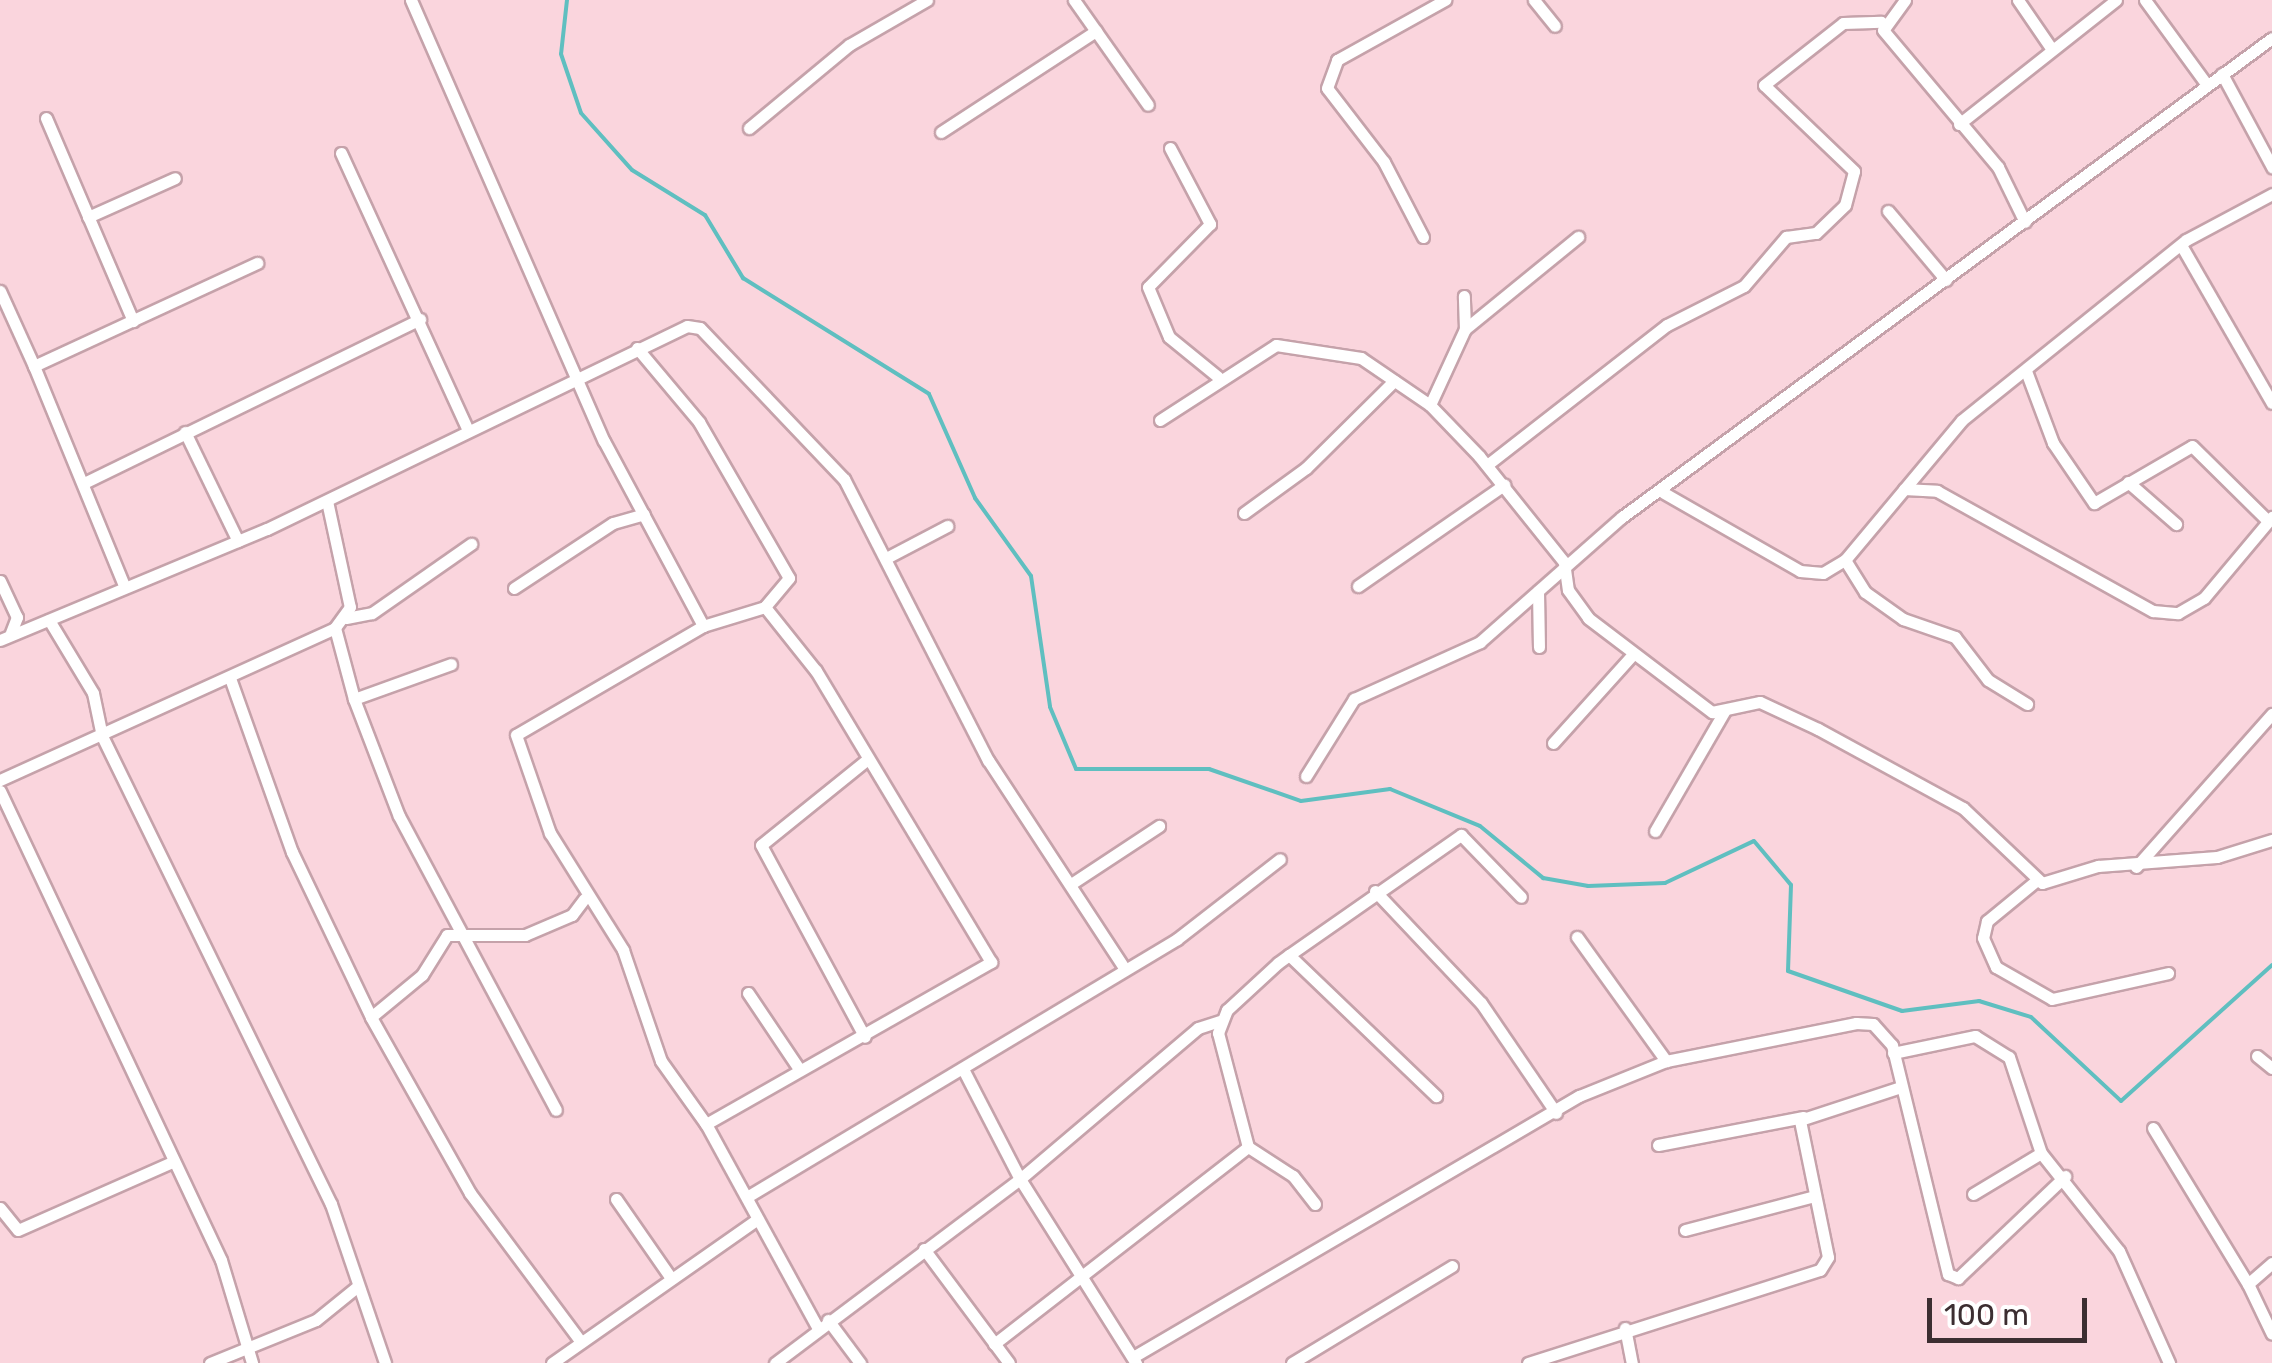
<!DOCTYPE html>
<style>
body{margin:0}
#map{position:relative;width:2272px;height:1363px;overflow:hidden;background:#fad5dd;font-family:Rubik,sans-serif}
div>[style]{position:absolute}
.stream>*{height:4px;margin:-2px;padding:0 2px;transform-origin:2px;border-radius:2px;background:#5fbfc0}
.roads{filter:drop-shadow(2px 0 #c5a2aa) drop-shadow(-2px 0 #c5a2aa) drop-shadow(0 2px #c5a2aa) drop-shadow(0 -2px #c5a2aa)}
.minor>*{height:11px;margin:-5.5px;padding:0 5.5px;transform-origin:5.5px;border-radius:5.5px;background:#fff}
span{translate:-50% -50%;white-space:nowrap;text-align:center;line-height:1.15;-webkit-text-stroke:9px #fff;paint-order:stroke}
.scale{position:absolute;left:1927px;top:1298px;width:160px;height:45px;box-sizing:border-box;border:5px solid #3c2e31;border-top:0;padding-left:12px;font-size:30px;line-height:35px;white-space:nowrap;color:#3c2e31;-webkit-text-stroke:8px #fff;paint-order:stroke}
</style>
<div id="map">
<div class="stream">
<div style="left:567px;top:0;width:54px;rotate:96.3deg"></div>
<div style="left:561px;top:54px;width:62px;rotate:71.3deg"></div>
<div style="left:581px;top:113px;width:76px;rotate:48.2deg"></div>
<div style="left:632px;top:170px;width:86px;rotate:31.7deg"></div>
<div style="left:705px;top:215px;width:74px;rotate:58.9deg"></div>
<div style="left:743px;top:278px;width:219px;rotate:31.9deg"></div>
<div style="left:929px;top:394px;width:114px;rotate:66.1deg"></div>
<div style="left:975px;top:498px;width:96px;rotate:54.3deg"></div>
<div style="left:1031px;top:576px;width:132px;rotate:81.7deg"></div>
<div style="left:1050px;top:707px;width:67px;rotate:67.2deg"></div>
<div style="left:1076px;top:769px;width:133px"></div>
<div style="left:1209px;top:769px;width:97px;rotate:19.2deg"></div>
<div style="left:1301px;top:801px;width:90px;rotate:-7.7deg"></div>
<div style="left:1390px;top:789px;width:97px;rotate:22.3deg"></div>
<div style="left:1480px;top:826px;width:82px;rotate:39.5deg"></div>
<div style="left:1543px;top:878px;width:46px;rotate:10.1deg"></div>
<div style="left:1588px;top:886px;width:77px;rotate:-2.2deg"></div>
<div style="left:1665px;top:883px;width:98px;rotate:-25.3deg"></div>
<div style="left:1754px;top:841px;width:57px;rotate:49.9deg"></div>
<div style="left:1791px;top:885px;width:86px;rotate:92deg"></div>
<div style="left:1788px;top:971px;width:121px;rotate:19.3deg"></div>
<div style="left:1902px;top:1011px;width:78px;rotate:-7.4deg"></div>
<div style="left:1979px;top:1001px;width:54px;rotate:17.1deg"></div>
<div style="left:2031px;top:1017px;width:123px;rotate:43deg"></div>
<div style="left:2121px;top:1101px;width:203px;rotate:-42deg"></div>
</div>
<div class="roads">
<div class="minor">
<div style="left:411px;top:0;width:481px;rotate:66.4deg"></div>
<div style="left:604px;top:441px;width:210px;rotate:61.8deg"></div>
<div style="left:1074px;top:0;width:128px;rotate:54.8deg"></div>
<div style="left:1534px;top:0;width:33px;rotate:51deg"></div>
<div style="left:1905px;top:0;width:37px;rotate:126deg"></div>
<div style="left:1883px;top:30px;width:179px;rotate:50deg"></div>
<div style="left:1998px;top:167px;width:61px;rotate:63.9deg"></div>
<div style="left:2018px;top:0;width:58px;rotate:55.5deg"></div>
<div style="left:2145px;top:0;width:105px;rotate:53.9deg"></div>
<div style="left:2222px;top:74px;width:106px;rotate:61.7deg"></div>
<div style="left:46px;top:118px;width:221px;rotate:66.8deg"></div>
<div style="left:1959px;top:124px;width:200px;rotate:-38.3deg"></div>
<div style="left:749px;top:128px;width:130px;rotate:-39.7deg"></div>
<div style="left:849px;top:45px;width:90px;rotate:-30deg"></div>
<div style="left:941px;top:132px;width:185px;rotate:-33.1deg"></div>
<div style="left:1170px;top:148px;width:86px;rotate:62.2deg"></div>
<div style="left:1210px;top:224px;width:88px;rotate:134.5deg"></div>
<div style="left:1148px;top:287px;width:54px;rotate:67.2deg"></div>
<div style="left:1169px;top:337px;width:63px;rotate:39.2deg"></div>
<div style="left:341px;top:153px;width:305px;rotate:65.4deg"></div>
<div style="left:1888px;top:211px;width:90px;rotate:50deg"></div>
<div style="left:88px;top:217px;width:95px;rotate:-24.1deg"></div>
<div style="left:1423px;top:237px;width:85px;rotate:-117.5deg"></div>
<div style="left:1384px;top:162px;width:93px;rotate:-127.6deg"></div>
<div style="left:1327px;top:88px;width:30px;rotate:-70deg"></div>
<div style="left:1337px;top:60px;width:124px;rotate:-29.1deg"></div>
<div style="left:2181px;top:245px;width:182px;rotate:60.1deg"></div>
<div style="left:0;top:291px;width:82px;rotate:65.6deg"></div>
<div style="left:1465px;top:329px;width:146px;rotate:-39.2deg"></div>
<div style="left:637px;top:348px;width:97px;rotate:50deg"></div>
<div style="left:699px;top:422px;width:180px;rotate:60deg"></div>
<div style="left:789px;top:578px;width:38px;rotate:130deg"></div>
<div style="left:2026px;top:371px;width:77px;rotate:69.4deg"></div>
<div style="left:2053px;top:443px;width:73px;rotate:55.7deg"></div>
<div style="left:2094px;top:503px;width:113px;rotate:-30.2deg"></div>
<div style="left:2192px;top:446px;width:105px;rotate:44.6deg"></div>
<div style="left:1430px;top:405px;width:84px;rotate:-65.3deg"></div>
<div style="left:1465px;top:329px;width:33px;rotate:-92deg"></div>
<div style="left:1160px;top:420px;width:138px;rotate:-32.9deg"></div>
<div style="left:1276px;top:345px;width:86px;rotate:8.7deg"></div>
<div style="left:1361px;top:358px;width:83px;rotate:34.3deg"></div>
<div style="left:1430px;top:405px;width:71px;rotate:46.1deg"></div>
<div style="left:1479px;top:456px;width:136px;rotate:51.3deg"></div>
<div style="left:1564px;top:562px;width:28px;rotate:82deg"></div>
<div style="left:1568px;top:590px;width:34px;rotate:54deg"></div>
<div style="left:1588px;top:618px;width:156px;rotate:37.2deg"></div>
<div style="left:1712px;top:712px;width:49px;rotate:-11.8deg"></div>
<div style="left:1760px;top:702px;width:64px;rotate:25deg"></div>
<div style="left:1818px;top:729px;width:165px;rotate:28.6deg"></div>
<div style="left:1963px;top:808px;width:109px;rotate:43.5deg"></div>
<div style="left:2042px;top:883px;width:59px;rotate:-16.9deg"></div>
<div style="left:2098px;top:866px;width:119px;rotate:-4.3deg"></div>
<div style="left:2217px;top:857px;width:58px;rotate:-17.2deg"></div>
<div style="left:185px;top:432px;width:121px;rotate:64.1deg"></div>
<div style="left:1487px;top:465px;width:228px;rotate:-37.9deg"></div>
<div style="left:1667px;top:325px;width:86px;rotate:-26.9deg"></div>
<div style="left:1744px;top:286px;width:65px;rotate:-49.4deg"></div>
<div style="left:1786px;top:237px;width:30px;rotate:-8deg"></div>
<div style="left:1816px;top:233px;width:40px;rotate:-44deg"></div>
<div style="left:1845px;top:205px;width:35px;rotate:-75deg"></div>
<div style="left:1854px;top:171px;width:124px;rotate:-136.3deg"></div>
<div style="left:1764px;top:85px;width:100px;rotate:-38.1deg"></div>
<div style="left:1843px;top:23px;width:38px;rotate:-2deg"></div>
<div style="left:2128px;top:482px;width:64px;rotate:41.2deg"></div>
<div style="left:84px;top:483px;width:374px;rotate:-26deg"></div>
<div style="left:1904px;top:489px;width:33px;rotate:3deg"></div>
<div style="left:1937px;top:491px;width:247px;rotate:29.1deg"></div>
<div style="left:2153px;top:611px;width:25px;rotate:5deg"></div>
<div style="left:2178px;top:613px;width:30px;rotate:-30deg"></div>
<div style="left:2204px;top:598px;width:106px;rotate:-50deg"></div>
<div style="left:1664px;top:493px;width:157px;rotate:29.8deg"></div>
<div style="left:1800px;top:571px;width:23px;rotate:5deg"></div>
<div style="left:1823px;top:573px;width:26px;rotate:-31deg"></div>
<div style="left:1845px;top:560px;width:182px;rotate:-50.1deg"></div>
<div style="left:1962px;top:420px;width:287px;rotate:-38.8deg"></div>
<div style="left:2186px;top:240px;width:98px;rotate:-28.1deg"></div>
<div style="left:327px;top:501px;width:108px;rotate:77.8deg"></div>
<div style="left:350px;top:607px;width:26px;rotate:126deg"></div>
<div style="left:335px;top:628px;width:73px;rotate:75deg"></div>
<div style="left:354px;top:699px;width:125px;rotate:69deg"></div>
<div style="left:399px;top:816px;width:333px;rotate:61.9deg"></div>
<div style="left:1244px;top:513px;width:77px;rotate:-36deg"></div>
<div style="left:1306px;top:468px;width:124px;rotate:-44.7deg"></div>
<div style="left:888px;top:557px;width:67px;rotate:-27.7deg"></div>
<div style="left:1845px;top:560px;width:38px;rotate:58deg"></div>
<div style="left:1865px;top:592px;width:47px;rotate:35.4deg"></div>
<div style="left:1903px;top:619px;width:55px;rotate:19.1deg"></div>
<div style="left:1955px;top:637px;width:54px;rotate:52.5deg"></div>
<div style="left:1988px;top:680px;width:46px;rotate:31.6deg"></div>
<div style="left:0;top:581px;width:40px;rotate:65deg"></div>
<div style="left:17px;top:617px;width:19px;rotate:111deg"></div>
<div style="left:123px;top:583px;width:235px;rotate:-112.3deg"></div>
<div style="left:34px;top:366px;width:246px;rotate:-24.8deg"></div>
<div style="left:1358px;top:586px;width:178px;rotate:-34.7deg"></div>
<div style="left:514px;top:588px;width:118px;rotate:-33.3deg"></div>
<div style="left:613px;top:523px;width:32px;rotate:-16deg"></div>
<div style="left:1538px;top:591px;width:56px;rotate:89deg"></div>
<div style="left:346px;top:618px;width:26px;rotate:-11deg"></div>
<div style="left:372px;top:613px;width:121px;rotate:-34.9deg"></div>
<div style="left:49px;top:620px;width:85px;rotate:58.9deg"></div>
<div style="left:93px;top:693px;width:44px;rotate:78.2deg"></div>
<div style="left:102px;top:736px;width:521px;rotate:63.93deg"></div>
<div style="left:331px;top:1204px;width:168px;rotate:71.2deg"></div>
<div style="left:0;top:640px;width:289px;rotate:-22.6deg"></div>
<div style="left:267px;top:529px;width:466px;rotate:-25.8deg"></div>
<div style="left:687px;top:326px;width:13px;rotate:9deg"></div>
<div style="left:700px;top:328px;width:209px;rotate:46.4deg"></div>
<div style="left:844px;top:479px;width:316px;rotate:62.9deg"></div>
<div style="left:988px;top:760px;width:246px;rotate:56.8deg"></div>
<div style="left:230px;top:678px;width:185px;rotate:70.4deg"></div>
<div style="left:292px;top:852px;width:183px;rotate:64.4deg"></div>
<div style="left:354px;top:699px;width:103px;rotate:-19.8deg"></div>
<div style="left:1553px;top:743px;width:120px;rotate:-48deg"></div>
<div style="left:864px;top:762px;width:132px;rotate:141.1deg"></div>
<div style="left:761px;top:845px;width:218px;rotate:61.6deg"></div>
<div style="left:1306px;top:776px;width:91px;rotate:-58.1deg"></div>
<div style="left:1354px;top:699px;width:138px;rotate:-24.3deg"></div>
<div style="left:1480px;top:642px;width:189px;rotate:-41.4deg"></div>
<div style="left:1622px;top:517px;width:807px;rotate:-36.39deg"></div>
<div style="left:0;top:780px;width:368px;rotate:-24.4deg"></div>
<div style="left:0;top:791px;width:518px;rotate:64.77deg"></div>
<div style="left:221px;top:1260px;width:108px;rotate:73.2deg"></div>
<div style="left:1655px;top:831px;width:138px;rotate:-59.9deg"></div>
<div style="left:2136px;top:867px;width:205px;rotate:-48.4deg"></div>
<div style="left:2037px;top:880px;width:65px;rotate:140.6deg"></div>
<div style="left:1987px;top:921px;width:17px;rotate:103deg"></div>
<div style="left:1983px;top:938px;width:32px;rotate:66deg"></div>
<div style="left:1996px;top:967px;width:64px;rotate:29.7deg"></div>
<div style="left:2052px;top:999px;width:119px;rotate:-12.6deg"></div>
<div style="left:1074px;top:882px;width:102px;rotate:-33.4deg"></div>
<div style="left:1375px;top:891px;width:154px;rotate:46.6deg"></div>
<div style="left:1481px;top:1003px;width:133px;rotate:55.7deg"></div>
<div style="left:1577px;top:937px;width:153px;rotate:54.3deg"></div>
<div style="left:1289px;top:955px;width:210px;rotate:-34.9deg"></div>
<div style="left:1461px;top:835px;width:86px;rotate:45.9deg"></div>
<div style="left:748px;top:993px;width:92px;rotate:56.1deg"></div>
<div style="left:1893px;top:1053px;width:84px;rotate:-11.7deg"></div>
<div style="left:1975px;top:1036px;width:40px;rotate:32deg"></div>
<div style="left:2009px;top:1057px;width:101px;rotate:71.6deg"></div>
<div style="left:2041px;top:1153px;width:125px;rotate:51.5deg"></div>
<div style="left:2119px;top:1251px;width:123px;rotate:65.9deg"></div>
<div style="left:2257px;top:1056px;width:19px;rotate:39deg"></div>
<div style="left:964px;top:1071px;width:122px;rotate:62.6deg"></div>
<div style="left:1020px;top:1179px;width:218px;rotate:57.8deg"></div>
<div style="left:706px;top:1124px;width:328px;rotate:-29.6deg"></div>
<div style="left:991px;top:962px;width:340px;rotate:-121deg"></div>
<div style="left:816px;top:671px;width:82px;rotate:-128.6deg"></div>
<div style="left:765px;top:607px;width:65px;rotate:163deg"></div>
<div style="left:703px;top:626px;width:216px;rotate:149.8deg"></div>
<div style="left:516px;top:735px;width:104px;rotate:70.9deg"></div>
<div style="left:550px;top:833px;width:138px;rotate:58deg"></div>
<div style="left:623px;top:950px;width:117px;rotate:71.1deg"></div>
<div style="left:661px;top:1061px;width:77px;rotate:54.5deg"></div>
<div style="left:706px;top:1124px;width:231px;rotate:61.3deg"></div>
<div style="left:2153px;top:1128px;width:183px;rotate:58.7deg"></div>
<div style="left:1658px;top:1145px;width:148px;rotate:-10.9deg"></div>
<div style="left:1973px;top:1194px;width:79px;rotate:-31.1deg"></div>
<div style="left:747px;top:1197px;width:501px;rotate:-30.96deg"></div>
<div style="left:1177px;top:939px;width:130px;rotate:-37.8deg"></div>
<div style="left:616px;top:1199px;width:96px;rotate:55.2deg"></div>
<div style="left:1315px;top:1204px;width:36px;rotate:-128deg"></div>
<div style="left:1293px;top:1176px;width:54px;rotate:-147.2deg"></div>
<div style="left:1248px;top:1147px;width:118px;rotate:-104.7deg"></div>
<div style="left:1218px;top:1033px;width:25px;rotate:-69deg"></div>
<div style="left:1227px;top:1010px;width:69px;rotate:-42.7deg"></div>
<div style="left:1278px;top:963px;width:14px;rotate:-36deg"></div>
<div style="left:1289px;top:955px;width:204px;rotate:43.8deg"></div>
<div style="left:0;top:1208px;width:28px;rotate:51deg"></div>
<div style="left:18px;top:1230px;width:166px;rotate:-23.8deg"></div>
<div style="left:1685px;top:1230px;width:134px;rotate:-14.7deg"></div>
<div style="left:924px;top:1249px;width:142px;rotate:53.3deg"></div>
<div style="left:2272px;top:1263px;width:32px;rotate:139deg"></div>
<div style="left:2248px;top:1284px;width:55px;rotate:64.4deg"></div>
<div style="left:828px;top:1320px;width:54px;rotate:53.3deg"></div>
<div style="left:1625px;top:1328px;width:36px;rotate:79deg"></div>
<div style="left:581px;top:1342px;width:186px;rotate:-126.7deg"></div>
<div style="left:470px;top:1193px;width:202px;rotate:-119.4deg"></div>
<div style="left:371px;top:1017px;width:66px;rotate:-39.5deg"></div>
<div style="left:422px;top:975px;width:47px;rotate:-58deg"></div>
<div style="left:447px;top:935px;width:78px"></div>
<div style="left:525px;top:935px;width:51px;rotate:-23.1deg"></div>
<div style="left:572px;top:915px;width:20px;rotate:-53deg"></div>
<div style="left:994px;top:1344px;width:321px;rotate:-37.8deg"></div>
<div style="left:1133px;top:1357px;width:517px;rotate:-30.34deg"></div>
<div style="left:1579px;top:1096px;width:94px;rotate:-21.9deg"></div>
<div style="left:1666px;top:1061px;width:194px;rotate:-11.3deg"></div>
<div style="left:1856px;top:1023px;width:17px;rotate:3deg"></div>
<div style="left:1873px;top:1024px;width:28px;rotate:48deg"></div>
<div style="left:1892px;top:1045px;width:236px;rotate:76.3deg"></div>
<div style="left:1948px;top:1274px;width:11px;rotate:22deg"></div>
<div style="left:1958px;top:1278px;width:148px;rotate:-43.6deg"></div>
<div style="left:210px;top:1363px;width:114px;rotate:-22.1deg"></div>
<div style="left:316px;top:1320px;width:54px;rotate:-39deg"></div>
<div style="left:552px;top:1363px;width:251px;rotate:-35deg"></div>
<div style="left:775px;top:1363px;width:306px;rotate:-36.9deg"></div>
<div style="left:1020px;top:1179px;width:233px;rotate:-40.3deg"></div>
<div style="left:1198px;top:1028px;width:23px;rotate:-18deg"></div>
<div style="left:1292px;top:1363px;width:187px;rotate:-31.2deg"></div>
<div style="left:1528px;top:1363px;width:306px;rotate:-17.7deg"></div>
<div style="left:1820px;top:1270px;width:15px;rotate:-58deg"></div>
<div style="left:1828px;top:1257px;width:140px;rotate:-101.6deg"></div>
<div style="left:1800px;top:1120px;width:106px;rotate:-18.1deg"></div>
</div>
</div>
<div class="scale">100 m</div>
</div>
